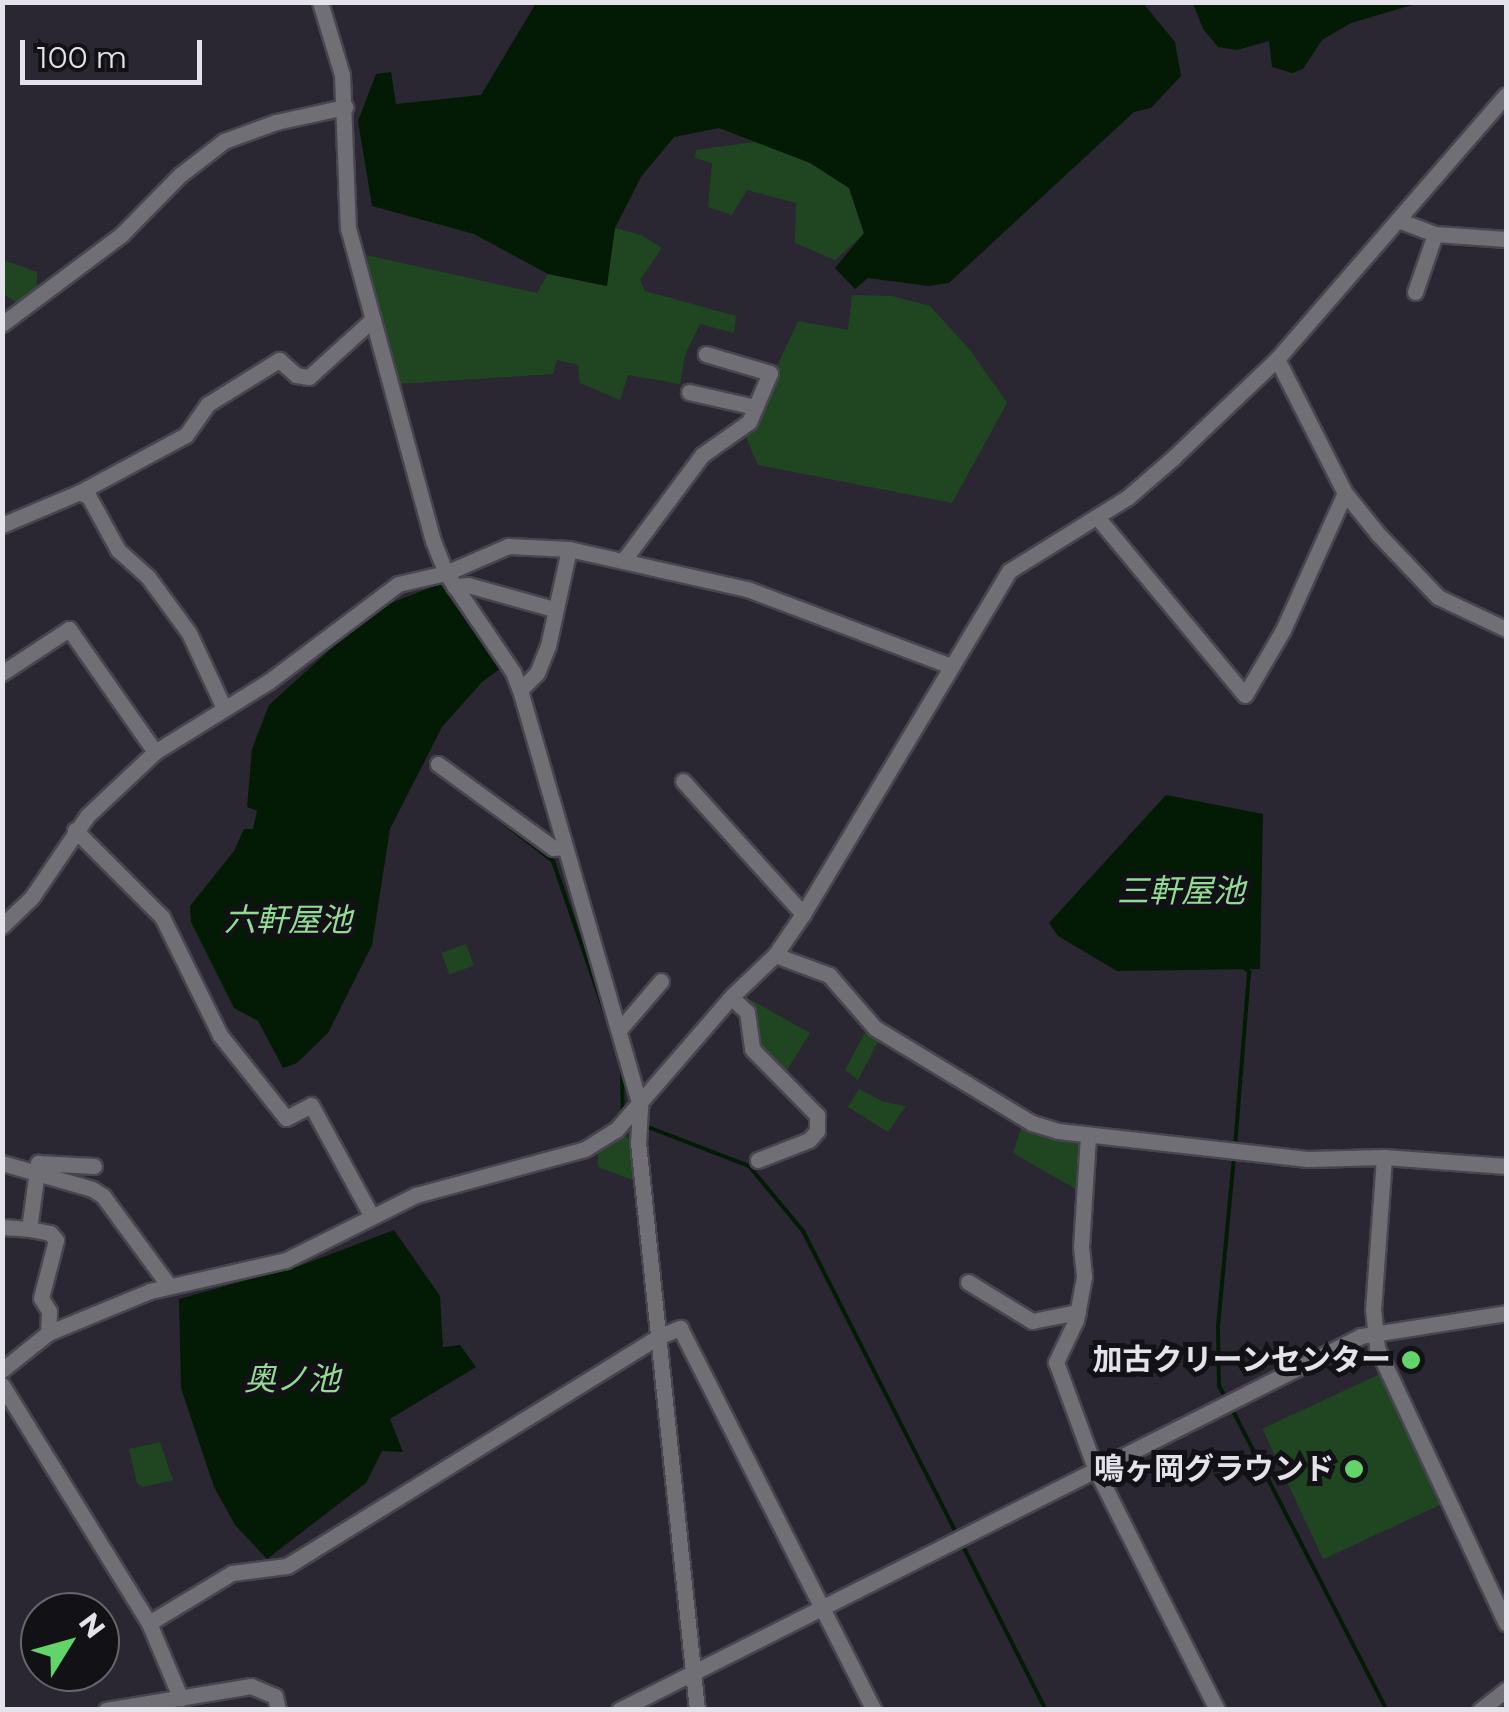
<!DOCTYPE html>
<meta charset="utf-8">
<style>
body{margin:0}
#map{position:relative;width:1509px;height:1712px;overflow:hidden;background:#2a2733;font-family:Montserrat,"Noto Sans JP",sans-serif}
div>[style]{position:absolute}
.green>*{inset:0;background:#1f4621;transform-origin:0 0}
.water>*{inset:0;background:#031b04}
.stream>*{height:4px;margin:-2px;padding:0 2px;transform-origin:2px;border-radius:2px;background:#031b04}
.roads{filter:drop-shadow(2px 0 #484550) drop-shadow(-2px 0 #484550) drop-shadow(0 2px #484550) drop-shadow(0 -2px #484550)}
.minor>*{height:15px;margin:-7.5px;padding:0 7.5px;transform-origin:7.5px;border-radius:7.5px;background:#706f75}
.dots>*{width:28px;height:28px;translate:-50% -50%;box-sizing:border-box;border:5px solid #121116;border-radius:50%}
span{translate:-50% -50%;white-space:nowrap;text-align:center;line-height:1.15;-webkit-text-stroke:10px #121116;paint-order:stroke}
.poi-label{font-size:30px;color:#e4e3eb;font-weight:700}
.right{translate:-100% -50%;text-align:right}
.water-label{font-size:32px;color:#93db94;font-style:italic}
.frame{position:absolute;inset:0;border:5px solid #e4e3eb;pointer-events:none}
.north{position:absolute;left:20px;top:1592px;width:100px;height:100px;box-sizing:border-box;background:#121116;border:2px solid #66656b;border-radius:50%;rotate:53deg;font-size:28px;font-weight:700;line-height:40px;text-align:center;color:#e4e3eb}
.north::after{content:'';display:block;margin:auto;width:35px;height:45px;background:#63d469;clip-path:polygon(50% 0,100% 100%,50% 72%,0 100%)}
.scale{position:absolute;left:20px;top:40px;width:182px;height:45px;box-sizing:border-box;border:5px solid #e4e3eb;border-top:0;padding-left:12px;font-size:30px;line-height:35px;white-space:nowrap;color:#e4e3eb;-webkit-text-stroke:8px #121116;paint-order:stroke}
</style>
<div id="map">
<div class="green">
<div style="clip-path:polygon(755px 142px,810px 162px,849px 188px,864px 234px,835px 260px,795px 243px,796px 203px,747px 190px,732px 215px,708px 207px,712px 163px,695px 158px,696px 150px)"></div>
<div style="clip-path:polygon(615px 228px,641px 235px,662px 248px,640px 280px,645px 291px,736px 316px,734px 333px,700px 324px,685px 355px,680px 384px,628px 375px,620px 400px,580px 383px,578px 365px,557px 360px,553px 374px,397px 384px,366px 255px,537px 293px,548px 274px,606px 286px)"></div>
<div style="clip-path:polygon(3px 260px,37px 272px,36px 296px,22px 306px,3px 294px)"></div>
<div style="clip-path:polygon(852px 295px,892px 296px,930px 306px,970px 350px,1007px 403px,952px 503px,758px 465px,745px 435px,798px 321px,848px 330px)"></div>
<div style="left:466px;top:944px;width:23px;height:26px;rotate:70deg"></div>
<div style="clip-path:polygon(744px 996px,810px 1033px,784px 1075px,757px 1053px)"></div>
<div style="clip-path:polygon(869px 1025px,881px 1036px,858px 1080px,845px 1070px)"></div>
<div style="clip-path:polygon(859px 1089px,884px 1102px,906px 1106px,888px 1132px,848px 1107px)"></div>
<div style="clip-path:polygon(1023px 1123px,1082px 1140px,1079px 1191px,1013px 1153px)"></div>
<div style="clip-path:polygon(625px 1136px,632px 1142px,638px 1182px,598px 1167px,598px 1154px)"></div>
<div style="left:1382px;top:1373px;width:144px;height:132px;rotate:65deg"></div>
<div style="clip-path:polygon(160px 1442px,173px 1480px,143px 1487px,137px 1483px,129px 1449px)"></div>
</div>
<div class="water">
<div style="clip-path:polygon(536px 3px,1143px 3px,1175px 42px,1181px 76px,1151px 108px,1134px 112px,949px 283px,928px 286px,868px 278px,855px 289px,835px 268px,864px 233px,849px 188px,810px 163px,719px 128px,674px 137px,641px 177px,615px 228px,607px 286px,548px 274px,474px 234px,372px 206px,358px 121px,376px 74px,391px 72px,396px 104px,481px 95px)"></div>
<div style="clip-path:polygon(1193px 3px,1193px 2px,1419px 3px,1351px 23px,1322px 40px,1303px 69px,1292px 73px,1272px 67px,1269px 41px,1237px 50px,1218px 47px,1203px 29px)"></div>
<div style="clip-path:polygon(440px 584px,500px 669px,482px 682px,442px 727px,390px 829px,372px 945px,328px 1033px,297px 1063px,283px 1068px,258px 1021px,234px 1008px,191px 922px,190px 906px,234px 851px,244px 829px,253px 829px,257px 811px,247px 807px,252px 749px,269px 705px,356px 626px,391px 603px)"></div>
<div style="clip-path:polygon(1166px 795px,1263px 814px,1260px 969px,1117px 971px,1058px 936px,1049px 923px)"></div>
<div style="clip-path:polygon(394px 1230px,440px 1296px,443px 1347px,460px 1345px,476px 1367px,390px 1419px,403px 1452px,382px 1451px,366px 1483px,267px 1559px,235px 1525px,214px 1487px,181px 1388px,179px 1299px,305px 1264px)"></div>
</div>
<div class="stream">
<div style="left:478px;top:803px;width:95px;rotate:37.7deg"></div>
<div style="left:553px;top:861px;width:161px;rotate:71.1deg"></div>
<div style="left:622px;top:1070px;width:39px;rotate:89deg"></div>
<div style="left:648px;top:1127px;width:108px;rotate:21.1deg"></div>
<div style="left:749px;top:1166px;width:85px;rotate:50.3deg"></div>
<div style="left:803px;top:1231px;width:342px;rotate:63.1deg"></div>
<div style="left:1235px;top:1147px;width:176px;rotate:-85.4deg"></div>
<div style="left:1249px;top:972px;width:6px;rotate:-135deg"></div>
<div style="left:1226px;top:1399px;width:15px;rotate:-118deg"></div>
<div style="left:1219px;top:1386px;width:60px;rotate:-91deg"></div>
<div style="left:1218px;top:1326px;width:171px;rotate:-84.6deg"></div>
<div style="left:1231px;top:1407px;width:341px;rotate:62.8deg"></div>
<div style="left:962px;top:1544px;width:186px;rotate:63.2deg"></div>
</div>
<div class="roads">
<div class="minor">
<div style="left:320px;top:2px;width:76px;rotate:73.2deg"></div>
<div style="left:342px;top:75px;width:153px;rotate:87.8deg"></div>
<div style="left:348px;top:228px;width:324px;rotate:74.8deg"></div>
<div style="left:433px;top:541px;width:35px;rotate:68deg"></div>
<div style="left:446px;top:573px;width:120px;rotate:55.9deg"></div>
<div style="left:513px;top:672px;width:19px;rotate:69deg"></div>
<div style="left:520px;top:690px;width:434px;rotate:73.9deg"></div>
<div style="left:640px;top:1107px;width:35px;rotate:93deg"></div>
<div style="left:638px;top:1142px;width:571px;rotate:84.07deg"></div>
<div style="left:1398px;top:220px;width:40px;rotate:21deg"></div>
<div style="left:1435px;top:234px;width:71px;rotate:4deg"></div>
<div style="left:1415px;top:292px;width:61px;rotate:-71deg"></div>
<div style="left:2px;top:324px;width:149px;rotate:-36.8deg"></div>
<div style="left:121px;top:235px;width:84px;rotate:-45.5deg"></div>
<div style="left:180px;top:175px;width:56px;rotate:-37.7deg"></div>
<div style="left:224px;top:141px;width:55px;rotate:-20.1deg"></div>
<div style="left:276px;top:122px;width:71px;rotate:-12.3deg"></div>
<div style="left:1277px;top:359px;width:150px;rotate:63.1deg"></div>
<div style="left:1345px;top:493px;width:53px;rotate:51.2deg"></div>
<div style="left:1378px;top:534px;width:87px;rotate:46.4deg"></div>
<div style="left:1438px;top:597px;width:75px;rotate:25.2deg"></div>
<div style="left:689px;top:392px;width:68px;rotate:12.8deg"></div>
<div style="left:80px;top:492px;width:10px;rotate:29deg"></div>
<div style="left:89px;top:497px;width:60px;rotate:61.3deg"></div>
<div style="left:118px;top:550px;width:40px;rotate:42deg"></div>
<div style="left:148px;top:577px;width:69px;rotate:53.8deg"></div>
<div style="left:189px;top:633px;width:83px;rotate:65deg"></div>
<div style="left:1097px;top:517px;width:231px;rotate:50.3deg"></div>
<div style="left:1245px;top:695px;width:75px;rotate:-59.7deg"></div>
<div style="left:1283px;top:630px;width:150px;rotate:-65.7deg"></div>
<div style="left:2px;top:525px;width:85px;rotate:-22.9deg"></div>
<div style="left:80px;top:492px;width:120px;rotate:-28.3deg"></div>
<div style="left:186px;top:435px;width:38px;rotate:-55deg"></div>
<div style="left:208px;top:404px;width:84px;rotate:-31.8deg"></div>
<div style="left:279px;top:360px;width:23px;rotate:41deg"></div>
<div style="left:296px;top:375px;width:13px;rotate:9deg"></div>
<div style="left:309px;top:377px;width:86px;rotate:-42.2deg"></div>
<div style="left:623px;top:561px;width:132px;rotate:-53.3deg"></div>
<div style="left:702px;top:455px;width:57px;rotate:-35.1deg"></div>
<div style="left:749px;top:422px;width:53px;rotate:-66.8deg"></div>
<div style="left:770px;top:373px;width:67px;rotate:-163.5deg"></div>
<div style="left:454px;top:586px;width:14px;rotate:-4deg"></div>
<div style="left:468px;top:585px;width:89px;rotate:15.6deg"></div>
<div style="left:2px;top:673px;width:80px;rotate:-33.3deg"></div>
<div style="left:69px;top:629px;width:150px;rotate:55deg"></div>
<div style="left:520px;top:690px;width:24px;rotate:-45deg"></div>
<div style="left:537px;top:673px;width:29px;rotate:-68deg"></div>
<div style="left:548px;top:646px;width:99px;rotate:-77.8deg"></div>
<div style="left:438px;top:764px;width:142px;rotate:36.1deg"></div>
<div style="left:553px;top:848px;width:12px;rotate:-5deg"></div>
<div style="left:683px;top:781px;width:179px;rotate:47.9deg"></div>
<div style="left:75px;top:830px;width:123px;rotate:45deg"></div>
<div style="left:162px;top:917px;width:131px;rotate:63.8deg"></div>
<div style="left:220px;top:1035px;width:106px;rotate:51.5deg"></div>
<div style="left:286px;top:1118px;width:28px;rotate:-27deg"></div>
<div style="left:311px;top:1105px;width:125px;rotate:61.4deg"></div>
<div style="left:2px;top:926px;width:42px;rotate:-44deg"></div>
<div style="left:32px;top:897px;width:98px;rotate:-55.8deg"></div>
<div style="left:87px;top:816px;width:93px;rotate:-43.3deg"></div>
<div style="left:155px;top:752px;width:133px;rotate:-31.8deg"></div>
<div style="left:268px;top:682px;width:163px;rotate:-37deg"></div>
<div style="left:398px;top:584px;width:49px;rotate:-12.9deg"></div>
<div style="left:446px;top:573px;width:68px;rotate:-23.5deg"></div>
<div style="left:508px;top:546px;width:61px;rotate:2.8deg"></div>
<div style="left:569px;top:549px;width:182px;rotate:12.7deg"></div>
<div style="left:747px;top:589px;width:218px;rotate:20.7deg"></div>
<div style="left:775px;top:955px;width:58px;rotate:20.3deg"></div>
<div style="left:829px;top:975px;width:70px;rotate:49deg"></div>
<div style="left:875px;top:1028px;width:184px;rotate:31.2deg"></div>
<div style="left:1032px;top:1123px;width:27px;rotate:17deg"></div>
<div style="left:1058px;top:1131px;width:251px;rotate:6.4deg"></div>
<div style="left:1307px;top:1159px;width:77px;rotate:-1.5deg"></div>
<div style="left:1384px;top:1157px;width:122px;rotate:4.2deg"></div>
<div style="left:731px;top:997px;width:22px;rotate:43deg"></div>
<div style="left:747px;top:1012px;width:37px;rotate:82deg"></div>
<div style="left:752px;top:1049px;width:93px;rotate:45.4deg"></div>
<div style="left:817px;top:1115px;width:16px;rotate:90deg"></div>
<div style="left:817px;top:1131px;width:12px;rotate:132deg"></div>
<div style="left:809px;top:1140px;width:55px;rotate:158.6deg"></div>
<div style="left:620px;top:1029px;width:63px;rotate:-49.5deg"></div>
<div style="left:1088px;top:1136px;width:111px;rotate:93.6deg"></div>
<div style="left:1081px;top:1247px;width:30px;rotate:84deg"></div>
<div style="left:1084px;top:1277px;width:44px;rotate:100.5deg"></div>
<div style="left:1076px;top:1320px;width:47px;rotate:115.5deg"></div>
<div style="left:1056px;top:1362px;width:113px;rotate:69.8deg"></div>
<div style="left:1095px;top:1468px;width:271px;rotate:63.2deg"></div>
<div style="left:1384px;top:1157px;width:152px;rotate:94.1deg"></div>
<div style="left:1373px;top:1309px;width:39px;rotate:84deg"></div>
<div style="left:1377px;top:1348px;width:304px;rotate:64.9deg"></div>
<div style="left:2px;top:1163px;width:94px;rotate:16.1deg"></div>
<div style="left:92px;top:1189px;width:13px;rotate:32deg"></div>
<div style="left:103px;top:1196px;width:112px;rotate:53.7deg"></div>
<div style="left:2px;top:1227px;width:27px;rotate:4deg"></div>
<div style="left:968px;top:1282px;width:75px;rotate:31.4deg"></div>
<div style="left:1032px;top:1321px;width:47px;rotate:-11.1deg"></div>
<div style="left:48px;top:1333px;width:22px;rotate:-87deg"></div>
<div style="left:49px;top:1311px;width:15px;rotate:-122deg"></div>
<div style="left:41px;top:1298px;width:60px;rotate:-75.5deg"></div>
<div style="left:56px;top:1240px;width:9px;rotate:-131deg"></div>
<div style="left:50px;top:1233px;width:21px;rotate:-169deg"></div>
<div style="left:29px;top:1229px;width:67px;rotate:-82.2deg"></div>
<div style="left:38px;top:1163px;width:56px;rotate:3.1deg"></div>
<div style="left:2px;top:1370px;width:59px;rotate:-38.8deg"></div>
<div style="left:48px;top:1333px;width:110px;rotate:-22.4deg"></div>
<div style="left:150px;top:1291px;width:139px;rotate:-12.8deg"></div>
<div style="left:286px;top:1260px;width:145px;rotate:-26.6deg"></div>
<div style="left:416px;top:1195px;width:175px;rotate:-15.2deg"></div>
<div style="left:585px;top:1149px;width:36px;rotate:-32deg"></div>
<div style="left:616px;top:1130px;width:179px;rotate:-49.1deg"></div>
<div style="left:733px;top:995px;width:58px;rotate:-43.6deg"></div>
<div style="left:775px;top:955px;width:50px;rotate:-55.7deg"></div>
<div style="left:803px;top:914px;width:400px;rotate:-59deg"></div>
<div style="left:1009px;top:571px;width:140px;rotate:-31.9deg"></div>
<div style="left:1128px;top:497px;width:61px;rotate:-41deg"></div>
<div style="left:1174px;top:457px;width:142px;rotate:-43.6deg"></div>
<div style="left:1277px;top:359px;width:349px;rotate:-49.1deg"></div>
<div style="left:2px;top:1385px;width:280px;rotate:58.3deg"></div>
<div style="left:149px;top:1623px;width:82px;rotate:67.2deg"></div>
<div style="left:149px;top:1623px;width:97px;rotate:-31.1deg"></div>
<div style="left:232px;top:1573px;width:55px;rotate:-7.3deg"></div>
<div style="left:287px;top:1566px;width:438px;rotate:-31.7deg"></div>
<div style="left:660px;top:1336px;width:22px;rotate:-22deg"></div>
<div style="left:680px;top:1328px;width:428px;rotate:63.1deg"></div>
<div style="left:106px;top:1710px;width:147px;rotate:-9.4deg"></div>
<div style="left:251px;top:1686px;width:26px;rotate:23deg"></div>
<div style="left:275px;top:1696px;width:14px;rotate:78deg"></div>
<div style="left:619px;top:1710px;width:831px;rotate:-26.75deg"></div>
<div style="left:1361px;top:1336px;width:147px;rotate:-9deg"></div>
<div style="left:1480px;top:1710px;width:33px;rotate:-38deg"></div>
</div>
</div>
<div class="dots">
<div style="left:1411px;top:1360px;background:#63d469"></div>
<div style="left:1354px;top:1469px;background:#63d469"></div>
</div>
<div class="poi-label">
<span class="right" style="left:1391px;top:1360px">加古クリーンセンター</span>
<span class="right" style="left:1334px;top:1469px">鳴ヶ岡グラウンド</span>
</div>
<div class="water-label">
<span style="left:1181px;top:891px">三軒屋池</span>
<span style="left:288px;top:920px">六軒屋池</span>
<span style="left:292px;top:1379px">奥ノ池</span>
</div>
<div class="frame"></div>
<div class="north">N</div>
<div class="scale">100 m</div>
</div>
